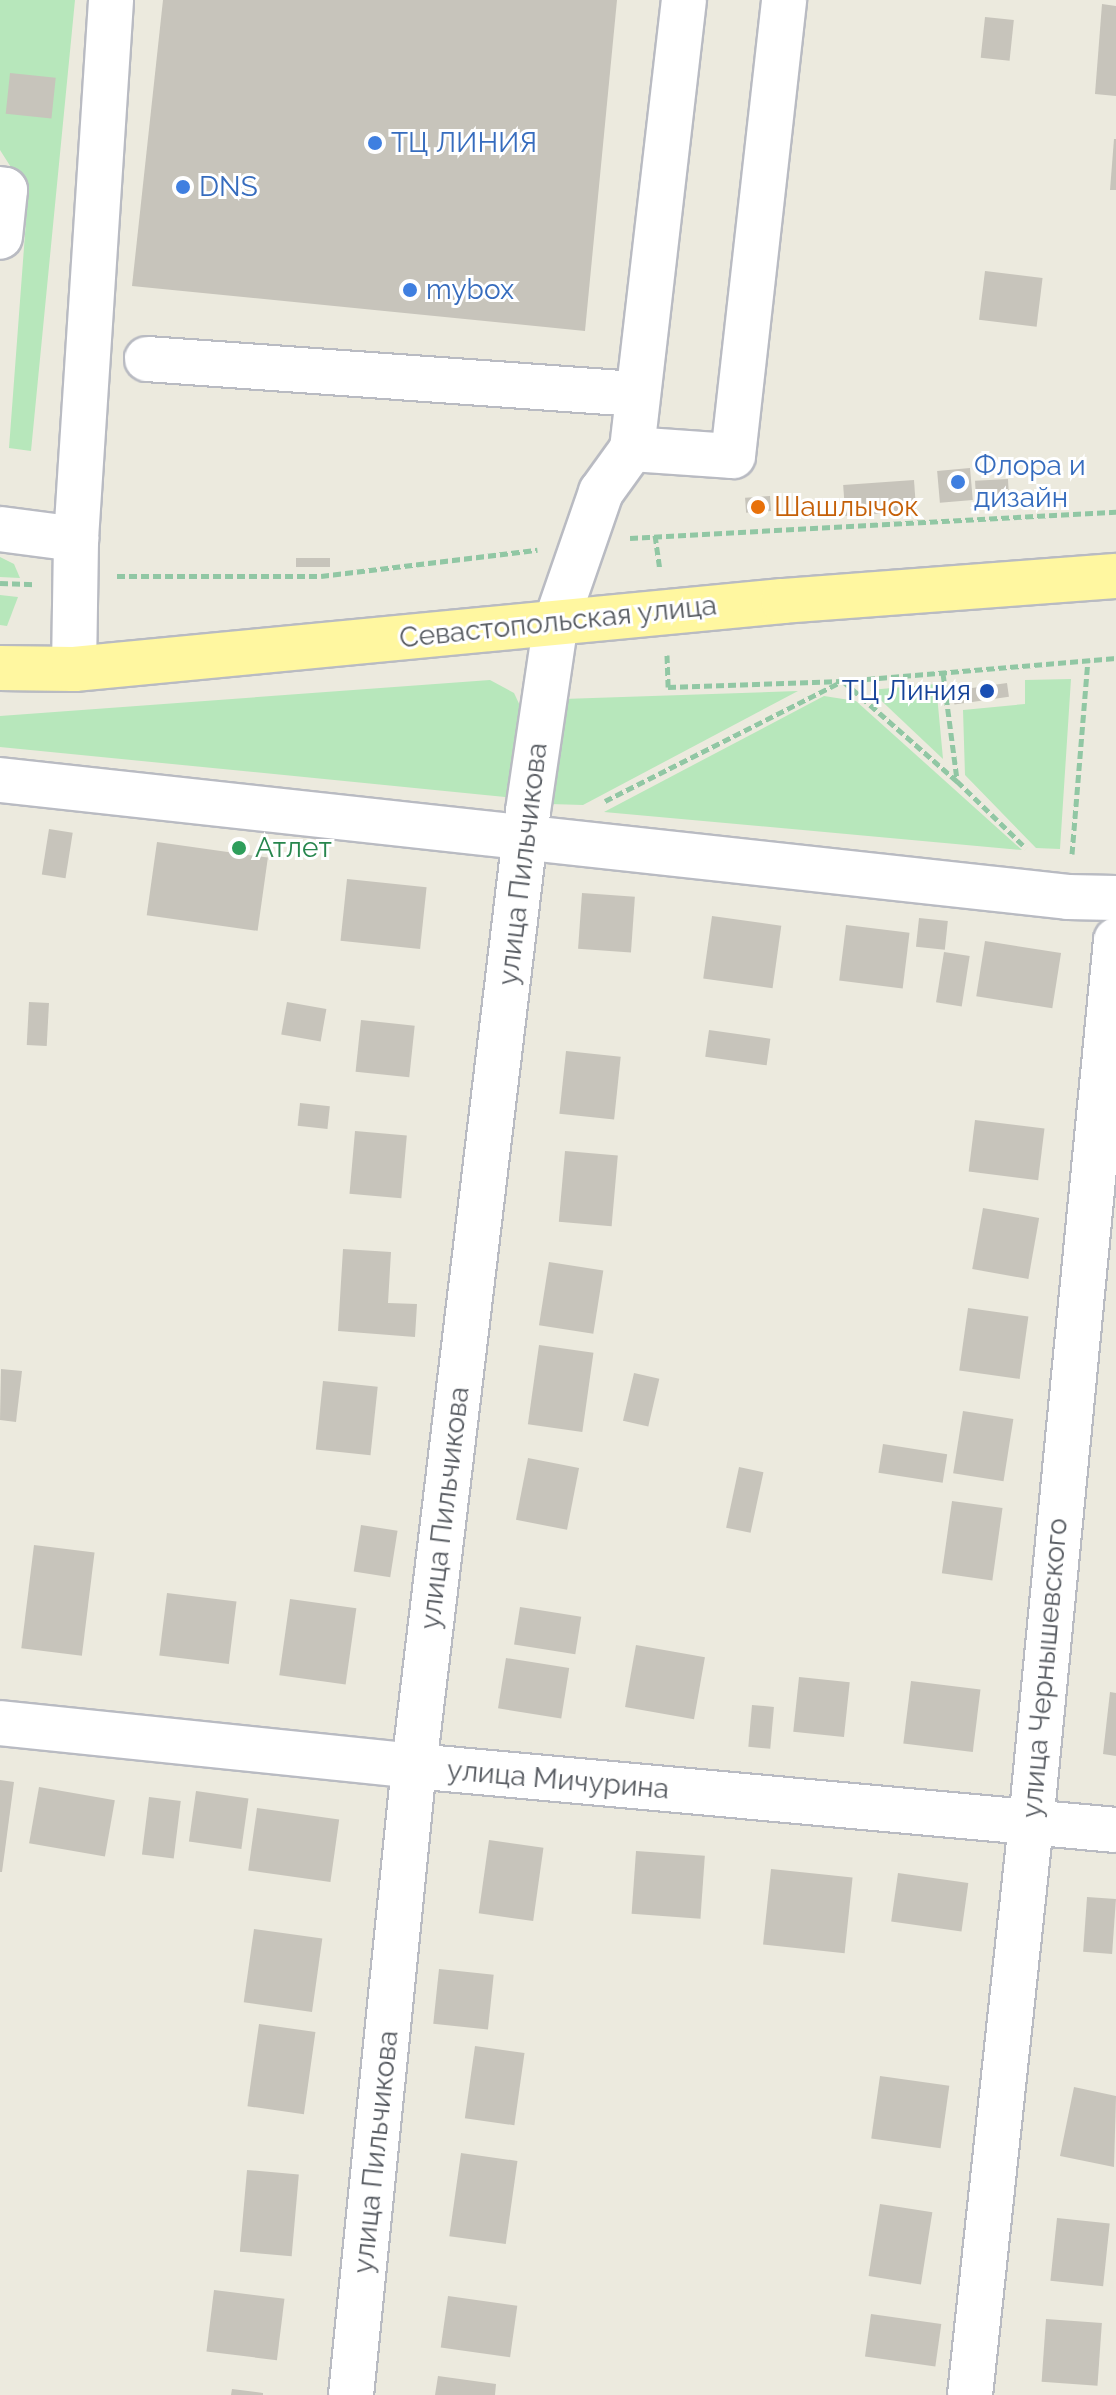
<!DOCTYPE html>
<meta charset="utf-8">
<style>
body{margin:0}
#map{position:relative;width:1116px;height:2395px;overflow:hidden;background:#eceade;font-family:Raleway,sans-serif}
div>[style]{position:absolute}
.green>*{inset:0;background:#b7e7bb}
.building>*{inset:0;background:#c7c4bb;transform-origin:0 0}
.path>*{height:5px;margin-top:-2.5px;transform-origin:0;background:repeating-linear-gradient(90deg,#91c7a4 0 8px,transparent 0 12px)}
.roads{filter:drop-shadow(2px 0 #b9bbc2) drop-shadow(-2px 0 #b9bbc2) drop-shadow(0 2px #b9bbc2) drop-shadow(0 -2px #b9bbc2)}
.minor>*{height:44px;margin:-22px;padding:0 22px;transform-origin:22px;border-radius:22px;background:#fff}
.major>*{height:44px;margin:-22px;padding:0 22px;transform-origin:22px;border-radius:22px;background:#fff7a0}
.dots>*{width:22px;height:22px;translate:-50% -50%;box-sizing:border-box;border:4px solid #fff;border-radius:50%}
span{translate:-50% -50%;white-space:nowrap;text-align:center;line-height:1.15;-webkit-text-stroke:6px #fff;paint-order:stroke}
.shop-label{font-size:28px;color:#366cbe}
.left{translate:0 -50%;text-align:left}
.food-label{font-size:28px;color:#c56008}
.street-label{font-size:28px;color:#575b61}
.transit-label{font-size:28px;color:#164399}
.right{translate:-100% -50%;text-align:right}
.leisure-label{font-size:28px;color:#27864d}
</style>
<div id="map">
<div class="green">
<div style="clip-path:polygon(0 0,75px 0,31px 451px,9px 448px,28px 194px,0 150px)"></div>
<div style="clip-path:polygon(0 557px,14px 564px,20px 578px,0 577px)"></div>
<div style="clip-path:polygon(0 595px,18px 597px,7px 626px,0 625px)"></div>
<div style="clip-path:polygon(1071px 679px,1060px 849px,1036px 848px,965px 775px,963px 710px,1025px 704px,1025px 680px)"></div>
<div style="clip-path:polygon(490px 680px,514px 693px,522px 710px,516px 798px,0 747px,0 716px)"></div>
<div style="clip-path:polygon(936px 684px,943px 759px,870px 690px)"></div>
<div style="clip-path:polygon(798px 691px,583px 805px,550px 804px,563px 699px)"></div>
<div style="clip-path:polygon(824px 696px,856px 701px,1022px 850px,604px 812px)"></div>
</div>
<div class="building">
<div style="clip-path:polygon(163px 0,617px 0,585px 331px,132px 286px)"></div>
<div style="clip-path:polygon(1102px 4px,1116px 6px,1116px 96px,1095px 94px)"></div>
<div style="left:985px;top:17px;width:29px;height:41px;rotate:6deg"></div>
<div style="left:10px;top:73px;width:46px;height:41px;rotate:6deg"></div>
<div style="clip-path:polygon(1114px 139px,1116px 139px,1116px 190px,1110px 190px)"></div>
<div style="left:985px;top:271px;width:58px;height:49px;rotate:7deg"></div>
<div style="left:970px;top:468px;width:32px;height:33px;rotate:85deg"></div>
<div style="left:1008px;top:479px;width:19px;height:33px;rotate:87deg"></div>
<div style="left:914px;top:480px;width:31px;height:71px;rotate:86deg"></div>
<div style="left:770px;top:496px;width:15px;height:25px;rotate:86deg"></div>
<div style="left:296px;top:558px;width:34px;height:9px"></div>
<div style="left:1007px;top:683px;width:14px;height:55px;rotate:82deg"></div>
<div style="left:49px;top:829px;width:24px;height:46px;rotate:9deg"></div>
<div style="left:157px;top:842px;width:112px;height:74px;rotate:8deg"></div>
<div style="left:347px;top:879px;width:80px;height:62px;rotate:6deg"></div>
<div style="left:582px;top:893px;width:53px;height:56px;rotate:4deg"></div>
<div style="left:712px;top:916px;width:70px;height:63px;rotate:8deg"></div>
<div style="left:919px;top:918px;width:29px;height:29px;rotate:6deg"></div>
<div style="left:846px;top:925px;width:64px;height:56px;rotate:7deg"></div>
<div style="left:985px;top:941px;width:77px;height:56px;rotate:9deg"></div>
<div style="left:944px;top:952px;width:26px;height:51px;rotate:9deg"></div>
<div style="left:29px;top:1002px;width:20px;height:43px;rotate:3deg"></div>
<div style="left:287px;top:1002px;width:40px;height:33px;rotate:10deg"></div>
<div style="left:361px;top:1020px;width:54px;height:52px;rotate:6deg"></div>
<div style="left:709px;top:1030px;width:62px;height:27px;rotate:8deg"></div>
<div style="left:566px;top:1051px;width:55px;height:63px;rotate:6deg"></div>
<div style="left:300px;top:1103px;width:30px;height:23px;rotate:6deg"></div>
<div style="left:975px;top:1120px;width:70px;height:52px;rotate:7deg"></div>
<div style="left:355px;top:1131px;width:52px;height:63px;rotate:5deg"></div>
<div style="left:565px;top:1151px;width:53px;height:71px;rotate:5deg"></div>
<div style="left:983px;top:1208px;width:57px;height:62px;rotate:10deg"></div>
<div style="clip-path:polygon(343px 1249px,391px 1252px,388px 1303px,417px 1304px,415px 1337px,338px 1331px)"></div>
<div style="left:549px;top:1262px;width:55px;height:64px;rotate:9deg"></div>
<div style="left:968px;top:1308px;width:61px;height:63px;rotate:8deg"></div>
<div style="left:539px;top:1345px;width:55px;height:80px;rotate:8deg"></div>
<div style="clip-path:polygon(1px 1369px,22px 1371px,16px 1422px,0 1420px)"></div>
<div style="left:634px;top:1373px;width:26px;height:49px;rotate:13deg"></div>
<div style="left:323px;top:1381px;width:55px;height:69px;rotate:6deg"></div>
<div style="left:963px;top:1411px;width:51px;height:63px;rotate:9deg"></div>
<div style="left:883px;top:1444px;width:65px;height:29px;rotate:9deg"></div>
<div style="left:528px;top:1458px;width:52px;height:63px;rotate:11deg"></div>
<div style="left:739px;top:1467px;width:25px;height:62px;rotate:12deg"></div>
<div style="left:952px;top:1501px;width:51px;height:73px;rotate:8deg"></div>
<div style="left:361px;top:1525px;width:37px;height:47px;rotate:9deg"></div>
<div style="left:34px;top:1545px;width:61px;height:104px;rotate:7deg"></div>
<div style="left:167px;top:1593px;width:70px;height:63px;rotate:7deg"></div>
<div style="left:290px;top:1599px;width:67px;height:77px;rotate:8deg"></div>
<div style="left:520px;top:1607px;width:62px;height:38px;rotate:9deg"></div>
<div style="left:636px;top:1645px;width:70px;height:63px;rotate:10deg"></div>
<div style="left:506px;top:1658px;width:64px;height:51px;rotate:9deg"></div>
<div style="left:799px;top:1677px;width:51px;height:55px;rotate:6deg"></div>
<div style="left:911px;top:1681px;width:70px;height:63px;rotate:7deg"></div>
<div style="clip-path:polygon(1110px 1692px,1116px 1693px,1116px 1756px,1103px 1754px)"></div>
<div style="left:752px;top:1705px;width:22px;height:42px;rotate:5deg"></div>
<div style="clip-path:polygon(0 1780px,14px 1782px,2px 1872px,0 1872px)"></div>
<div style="left:39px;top:1787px;width:77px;height:57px;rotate:10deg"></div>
<div style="left:196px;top:1791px;width:53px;height:51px;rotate:8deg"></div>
<div style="left:149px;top:1797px;width:32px;height:58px;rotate:7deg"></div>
<div style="left:257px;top:1808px;width:83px;height:63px;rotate:8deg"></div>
<div style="left:489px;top:1840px;width:55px;height:74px;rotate:8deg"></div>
<div style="left:636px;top:1851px;width:69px;height:63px;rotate:4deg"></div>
<div style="left:771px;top:1869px;width:82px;height:76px;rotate:6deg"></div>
<div style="left:898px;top:1873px;width:71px;height:49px;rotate:8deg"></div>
<div style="left:1087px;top:1897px;width:29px;height:55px;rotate:4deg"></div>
<div style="left:254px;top:1929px;width:69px;height:74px;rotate:8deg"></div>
<div style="left:439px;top:1969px;width:55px;height:55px;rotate:6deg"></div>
<div style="left:259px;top:2024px;width:57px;height:83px;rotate:8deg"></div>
<div style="left:475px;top:2046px;width:50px;height:73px;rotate:8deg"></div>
<div style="left:880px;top:2076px;width:70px;height:63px;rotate:8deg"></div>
<div style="clip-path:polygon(1074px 2087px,1116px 2096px,1114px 2167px,1060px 2156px)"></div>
<div style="left:461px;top:2153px;width:57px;height:84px;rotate:8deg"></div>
<div style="left:247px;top:2170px;width:52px;height:82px;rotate:5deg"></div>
<div style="left:880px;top:2204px;width:53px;height:73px;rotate:9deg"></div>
<div style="left:1057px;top:2218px;width:53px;height:63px;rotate:6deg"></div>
<div style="left:214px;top:2290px;width:71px;height:62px;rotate:7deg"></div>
<div style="left:448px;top:2296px;width:70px;height:52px;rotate:8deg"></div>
<div style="left:871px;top:2314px;width:71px;height:43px;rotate:8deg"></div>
<div style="left:1046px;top:2319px;width:56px;height:63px;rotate:4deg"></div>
<div style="clip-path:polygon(438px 2376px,496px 2384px,495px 2395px,435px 2395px)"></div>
<div style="clip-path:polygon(232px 2389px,263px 2393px,263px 2395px,231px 2395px)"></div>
</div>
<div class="path">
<div style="left:655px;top:535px;width:34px;rotate:82deg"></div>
<div style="left:630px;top:538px;width:487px;rotate:-3.1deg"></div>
<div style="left:117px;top:576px;width:204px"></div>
<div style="left:321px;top:576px;width:218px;rotate:-6.9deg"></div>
<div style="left:0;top:583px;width:35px;rotate:2deg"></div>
<div style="left:667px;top:655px;width:32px;rotate:88deg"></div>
<div style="left:668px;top:687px;width:175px;rotate:-2deg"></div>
<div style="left:843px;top:681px;width:274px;rotate:-4.8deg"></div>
<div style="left:943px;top:673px;width:107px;rotate:82.5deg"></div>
<div style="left:605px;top:801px;width:267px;rotate:-26.8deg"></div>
<div style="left:843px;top:681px;width:152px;rotate:41.3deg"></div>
<div style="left:957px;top:781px;width:96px;rotate:44.2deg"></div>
<div style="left:1072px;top:854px;width:195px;rotate:-85.3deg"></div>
</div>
<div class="roads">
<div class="minor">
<div style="left:0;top:189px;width:5px;rotate:11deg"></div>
<div style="left:5px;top:190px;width:47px;rotate:96.1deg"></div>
<div style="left:147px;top:359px;width:492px;rotate:4.1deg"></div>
<div style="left:632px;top:449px;width:101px;rotate:4deg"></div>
<div style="left:733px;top:456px;width:459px;rotate:-83.6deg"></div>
<div style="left:0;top:529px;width:77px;rotate:7.5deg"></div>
<div style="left:76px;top:539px;width:540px;rotate:-86.28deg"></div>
<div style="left:74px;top:669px;width:130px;rotate:-89.1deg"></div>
<div style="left:0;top:780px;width:1074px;rotate:6.25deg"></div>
<div style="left:1068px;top:897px;width:48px;rotate:1.2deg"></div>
<div style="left:0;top:1723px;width:416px;rotate:5.9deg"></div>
<div style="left:414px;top:1766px;width:705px;rotate:5.21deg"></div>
<div style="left:351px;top:2395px;width:632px;rotate:-84.28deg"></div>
<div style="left:414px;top:1766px;width:962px;rotate:-83.19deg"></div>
<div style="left:528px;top:811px;width:191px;rotate:-81.6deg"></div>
<div style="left:556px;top:622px;width:138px;rotate:-70.9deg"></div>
<div style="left:601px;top:492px;width:53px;rotate:-54.2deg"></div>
<div style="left:632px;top:449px;width:452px;rotate:-83.4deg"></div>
<div style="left:970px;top:2395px;width:575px;rotate:-83.91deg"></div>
<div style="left:1031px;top:1823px;width:887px;rotate:-84.5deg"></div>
</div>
<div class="major">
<div style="left:0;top:668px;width:74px;rotate:0.8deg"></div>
<div style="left:74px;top:669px;width:712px;rotate:-5.48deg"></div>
<div style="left:783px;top:601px;width:334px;rotate:-4.3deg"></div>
</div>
</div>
<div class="dots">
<div style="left:375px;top:143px;background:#3f7fe0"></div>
<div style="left:183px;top:187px;background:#3f7fe0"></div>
<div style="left:410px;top:290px;background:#3f7fe0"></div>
<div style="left:958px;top:482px;background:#3f7fe0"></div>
<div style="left:758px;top:507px;background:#e8710a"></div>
<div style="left:987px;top:691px;background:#1a4fb4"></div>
<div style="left:239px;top:848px;background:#2e9e5b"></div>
</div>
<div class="shop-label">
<span class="left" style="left:391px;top:143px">ТЦ ЛИНИЯ</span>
<span class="left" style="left:199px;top:187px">DNS</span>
<span class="left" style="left:426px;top:290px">mybox</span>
<span class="left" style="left:974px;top:482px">Флора и<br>дизайн</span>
</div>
<div class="food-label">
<span class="left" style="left:774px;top:507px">Шашлычок</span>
</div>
<div class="street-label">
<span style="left:558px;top:622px;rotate:-6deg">Севастопольская улица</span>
<span style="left:523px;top:864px;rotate:-83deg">улица Пильчикова</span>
<span style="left:445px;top:1508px;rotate:-83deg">улица Пильчикова</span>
<span style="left:1045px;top:1668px;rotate:-85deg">улица Чернышевского</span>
<span style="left:558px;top:1780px;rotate:5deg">улица Мичурина</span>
<span style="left:376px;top:2152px;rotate:-84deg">улица Пильчикова</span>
</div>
<div class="transit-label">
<span class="right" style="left:971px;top:691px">ТЦ Линия</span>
</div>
<div class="leisure-label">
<span class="left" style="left:255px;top:848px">Атлет</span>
</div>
</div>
